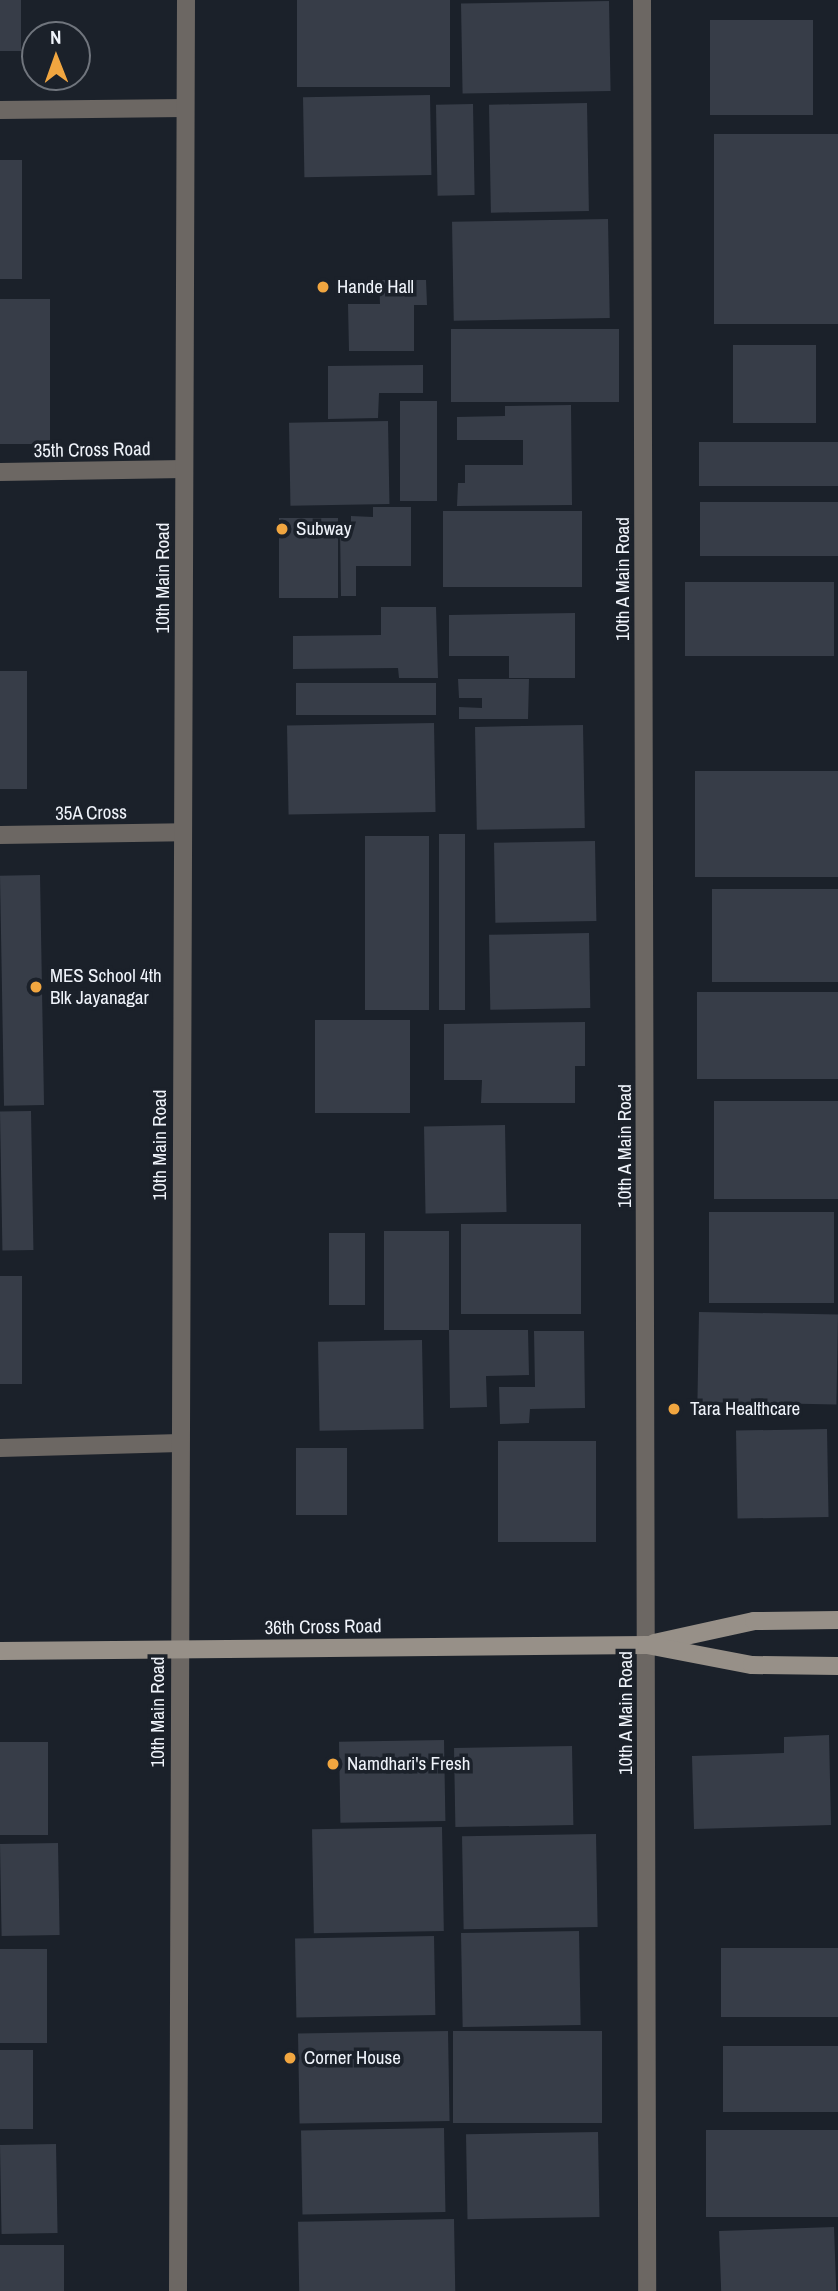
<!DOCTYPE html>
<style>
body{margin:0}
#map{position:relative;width:838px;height:2291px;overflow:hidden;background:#1b212a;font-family:"Archivo Narrow",sans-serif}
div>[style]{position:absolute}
.building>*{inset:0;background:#373d48;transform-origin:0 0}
.service>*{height:18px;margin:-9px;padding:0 9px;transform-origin:9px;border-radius:9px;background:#6c6763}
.minor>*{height:18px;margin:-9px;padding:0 9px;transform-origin:9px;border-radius:9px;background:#6c6763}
.tertiary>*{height:18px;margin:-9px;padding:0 9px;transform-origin:9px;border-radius:9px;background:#6c6763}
.secondary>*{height:18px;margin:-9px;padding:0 9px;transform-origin:9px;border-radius:9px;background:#979088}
.dots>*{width:19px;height:19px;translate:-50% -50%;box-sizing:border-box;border:4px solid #1b212a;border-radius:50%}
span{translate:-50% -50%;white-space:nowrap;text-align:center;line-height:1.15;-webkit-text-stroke:7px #1b212a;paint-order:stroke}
.poi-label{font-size:19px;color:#eff3fa}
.left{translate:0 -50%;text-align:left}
.street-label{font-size:19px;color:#eff3fa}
.north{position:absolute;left:21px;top:21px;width:70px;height:70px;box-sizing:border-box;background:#1b212a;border:2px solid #70757d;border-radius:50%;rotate:359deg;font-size:19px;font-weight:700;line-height:28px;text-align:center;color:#eff3fa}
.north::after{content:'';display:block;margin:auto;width:24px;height:32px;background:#f1a640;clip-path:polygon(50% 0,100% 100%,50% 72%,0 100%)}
</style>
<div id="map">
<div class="building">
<div style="left:0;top:0;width:21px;height:51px"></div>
<div style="left:297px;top:0;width:153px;height:87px"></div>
<div style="left:609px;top:1px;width:90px;height:148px;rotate:89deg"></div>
<div style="left:813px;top:20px;width:95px;height:103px;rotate:90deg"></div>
<div style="left:430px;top:95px;width:80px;height:127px;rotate:89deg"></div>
<div style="left:587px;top:103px;width:108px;height:98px;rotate:89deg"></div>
<div style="left:473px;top:104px;width:91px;height:37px;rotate:89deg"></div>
<div style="left:838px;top:134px;width:190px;height:124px;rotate:90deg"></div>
<div style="left:0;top:160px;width:22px;height:119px"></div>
<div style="left:608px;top:219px;width:99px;height:156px;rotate:89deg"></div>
<div style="clip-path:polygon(379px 280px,426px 280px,427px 305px,414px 305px,414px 351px,349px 351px,348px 304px,380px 304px)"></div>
<div style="left:50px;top:299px;width:145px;height:50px;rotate:90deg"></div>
<div style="left:619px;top:329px;width:73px;height:168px;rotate:90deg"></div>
<div style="left:733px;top:345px;width:83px;height:78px"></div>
<div style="clip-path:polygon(423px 365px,423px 393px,379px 393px,378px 418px,328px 419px,328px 366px)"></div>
<div style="left:400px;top:401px;width:37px;height:100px"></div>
<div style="clip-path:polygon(571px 405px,572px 505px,457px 506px,458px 483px,465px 483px,465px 465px,523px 465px,523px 440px,457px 440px,457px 417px,505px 416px,505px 406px)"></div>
<div style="left:388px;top:421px;width:83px;height:99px;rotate:89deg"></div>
<div style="left:838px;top:442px;width:44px;height:139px;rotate:90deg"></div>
<div style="left:838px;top:502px;width:54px;height:138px;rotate:90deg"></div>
<div style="clip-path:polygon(373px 507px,411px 507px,411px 566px,356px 566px,356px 596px,341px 596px,340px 527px,351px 527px,351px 516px,373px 517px)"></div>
<div style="left:582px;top:511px;width:76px;height:139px;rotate:90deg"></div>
<div style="left:279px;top:518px;width:59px;height:80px"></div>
<div style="left:834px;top:582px;width:74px;height:149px;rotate:90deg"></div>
<div style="clip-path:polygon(381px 607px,436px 607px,438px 678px,399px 678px,398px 668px,293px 669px,293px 636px,381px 635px)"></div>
<div style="clip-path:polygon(575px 613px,575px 678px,509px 678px,509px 656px,449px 656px,449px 615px)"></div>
<div style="left:27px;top:671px;width:118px;height:27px;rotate:90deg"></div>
<div style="clip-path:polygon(458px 679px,529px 679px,528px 719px,459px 719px,459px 707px,482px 708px,482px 698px,459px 698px)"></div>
<div style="left:436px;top:683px;width:32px;height:140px;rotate:90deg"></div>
<div style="left:434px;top:723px;width:89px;height:147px;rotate:89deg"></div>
<div style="left:583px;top:725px;width:103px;height:108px;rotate:89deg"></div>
<div style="left:838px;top:771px;width:106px;height:143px;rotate:90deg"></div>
<div style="left:439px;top:834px;width:26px;height:176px"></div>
<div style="left:365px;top:836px;width:64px;height:174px"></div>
<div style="left:595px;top:841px;width:80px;height:101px;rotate:89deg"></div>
<div style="left:40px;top:875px;width:230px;height:40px;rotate:89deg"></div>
<div style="left:838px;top:889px;width:93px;height:126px;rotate:90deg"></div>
<div style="left:589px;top:933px;width:75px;height:100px;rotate:89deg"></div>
<div style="left:838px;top:992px;width:87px;height:141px;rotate:90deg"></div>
<div style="left:410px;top:1020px;width:93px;height:95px;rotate:90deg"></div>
<div style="clip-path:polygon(585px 1022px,585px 1066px,575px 1066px,575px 1103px,481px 1103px,482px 1080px,444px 1080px,444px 1024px)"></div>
<div style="left:838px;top:1101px;width:98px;height:124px;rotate:90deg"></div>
<div style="left:31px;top:1111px;width:139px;height:31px;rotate:89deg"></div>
<div style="left:505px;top:1125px;width:87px;height:81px;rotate:89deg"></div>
<div style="left:709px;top:1212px;width:125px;height:91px"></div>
<div style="left:581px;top:1224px;width:90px;height:120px;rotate:90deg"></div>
<div style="left:449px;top:1231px;width:99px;height:65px;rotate:90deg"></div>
<div style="left:365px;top:1233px;width:72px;height:36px;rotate:90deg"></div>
<div style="left:0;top:1276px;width:22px;height:108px"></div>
<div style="left:699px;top:1312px;width:139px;height:90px;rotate:1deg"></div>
<div style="clip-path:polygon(449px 1330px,528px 1330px,529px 1375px,486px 1376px,487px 1407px,450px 1408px)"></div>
<div style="clip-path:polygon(534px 1331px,584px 1331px,585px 1408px,530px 1409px,529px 1423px,500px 1424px,499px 1387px,535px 1387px)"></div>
<div style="left:422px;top:1340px;width:89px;height:104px;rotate:89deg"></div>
<div style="left:827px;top:1429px;width:88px;height:91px;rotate:89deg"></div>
<div style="left:498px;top:1441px;width:98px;height:101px"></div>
<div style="left:296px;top:1448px;width:51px;height:67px"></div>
<div style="clip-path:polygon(829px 1735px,831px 1825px,694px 1829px,692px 1756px,784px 1753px,784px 1737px)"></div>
<div style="left:444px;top:1740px;width:81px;height:105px;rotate:89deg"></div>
<div style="left:0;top:1742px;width:48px;height:93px"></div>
<div style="left:572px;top:1746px;width:79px;height:118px;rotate:89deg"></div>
<div style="left:442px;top:1827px;width:104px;height:130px;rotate:89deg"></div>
<div style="left:596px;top:1834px;width:93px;height:134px;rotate:89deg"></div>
<div style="left:58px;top:1843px;width:92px;height:58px;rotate:89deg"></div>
<div style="left:579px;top:1931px;width:94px;height:118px;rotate:89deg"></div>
<div style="left:434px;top:1936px;width:79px;height:139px;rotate:89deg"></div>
<div style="left:721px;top:1948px;width:117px;height:69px"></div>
<div style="left:0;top:1949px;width:47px;height:94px"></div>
<div style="left:448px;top:2031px;width:90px;height:150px;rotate:89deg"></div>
<div style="left:602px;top:2031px;width:92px;height:149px;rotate:90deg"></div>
<div style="left:838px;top:2046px;width:66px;height:115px;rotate:90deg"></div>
<div style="left:0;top:2050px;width:33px;height:79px"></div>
<div style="left:444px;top:2128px;width:84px;height:143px;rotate:89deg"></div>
<div style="left:838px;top:2130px;width:87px;height:132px;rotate:90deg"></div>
<div style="left:598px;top:2132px;width:85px;height:132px;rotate:89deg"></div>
<div style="left:56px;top:2144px;width:89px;height:56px;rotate:89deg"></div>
<div style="left:454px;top:2219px;width:72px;height:156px;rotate:89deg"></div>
<div style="left:834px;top:2227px;width:64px;height:115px;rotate:88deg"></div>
<div style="left:64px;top:2245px;width:46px;height:64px;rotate:90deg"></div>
</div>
<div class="service">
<div style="left:0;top:1448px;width:180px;rotate:-1.6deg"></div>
</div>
<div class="minor">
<div style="left:642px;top:0;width:2291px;rotate:89.87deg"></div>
<div style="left:0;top:110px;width:185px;rotate:-0.6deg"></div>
<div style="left:0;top:472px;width:184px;rotate:-0.9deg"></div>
<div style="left:0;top:835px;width:182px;rotate:-0.9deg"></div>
</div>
<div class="tertiary">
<div style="left:178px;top:2291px;width:2291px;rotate:-89.8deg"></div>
</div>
<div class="secondary">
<div style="left:654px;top:1643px;width:102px;rotate:-12.4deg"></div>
<div style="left:754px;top:1621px;width:84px;rotate:-0.7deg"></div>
<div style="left:0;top:1651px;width:647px;rotate:-0.53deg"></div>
<div style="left:647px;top:1645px;width:107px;rotate:10.8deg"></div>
<div style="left:752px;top:1665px;width:86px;rotate:0.7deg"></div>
</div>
<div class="dots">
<div style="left:323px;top:287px;background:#f1a640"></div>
<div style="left:282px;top:529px;background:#f1a640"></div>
<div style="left:36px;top:987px;background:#f1a640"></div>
<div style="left:674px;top:1409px;background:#f1a640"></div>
<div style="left:333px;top:1764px;background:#f1a640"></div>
<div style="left:290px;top:2058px;background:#f1a640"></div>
</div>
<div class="poi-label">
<span class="left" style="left:337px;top:287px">Hande Hall</span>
<span class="left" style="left:296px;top:529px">Subway</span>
<span class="left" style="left:50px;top:987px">MES School 4th<br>Blk Jayanagar</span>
<span class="left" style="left:690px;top:1409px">Tara Healthcare</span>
<span class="left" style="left:347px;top:1764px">Namdhari's Fresh</span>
<span class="left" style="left:304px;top:2058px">Corner House</span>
</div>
<div class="street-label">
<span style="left:92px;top:450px;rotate:-1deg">35th Cross Road</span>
<span style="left:163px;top:578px;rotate:-90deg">10th Main Road</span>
<span style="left:623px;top:579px;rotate:-90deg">10th A Main Road</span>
<span style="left:91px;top:813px;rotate:-1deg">35A Cross</span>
<span style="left:160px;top:1145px;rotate:-90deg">10th Main Road</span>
<span style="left:625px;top:1146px;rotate:-90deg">10th A Main Road</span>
<span style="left:323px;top:1627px;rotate:-1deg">36th Cross Road</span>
<span style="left:158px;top:1712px;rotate:-90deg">10th Main Road</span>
<span style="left:626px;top:1713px;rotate:-90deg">10th A Main Road</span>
</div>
<div class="north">N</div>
</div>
